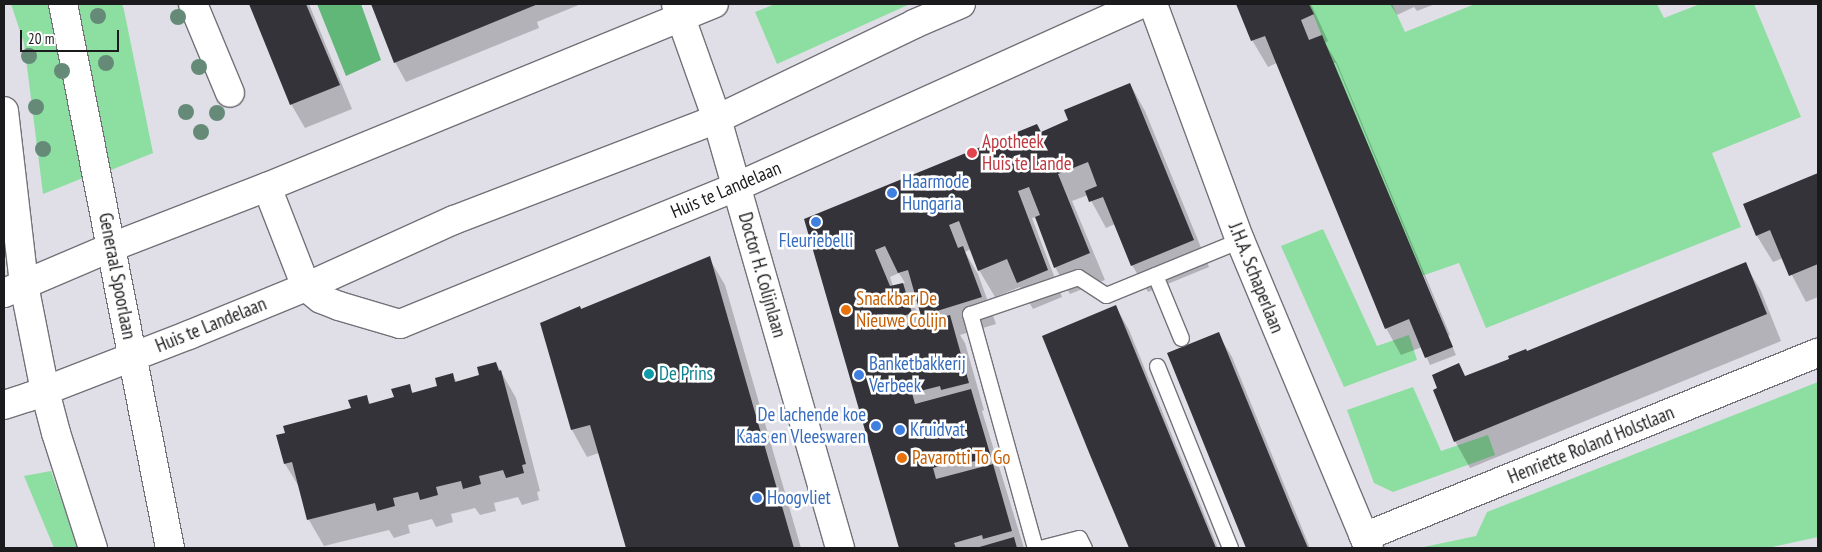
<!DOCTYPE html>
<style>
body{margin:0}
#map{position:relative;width:1822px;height:552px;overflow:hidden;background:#e0dfe7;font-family:"PT Sans Narrow",sans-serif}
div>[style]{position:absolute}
.green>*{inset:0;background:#8cdfa0}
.forest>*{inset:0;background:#61b778}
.shadow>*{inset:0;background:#0003}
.building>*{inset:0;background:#34333a}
.roads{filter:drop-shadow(1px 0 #737279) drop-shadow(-1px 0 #737279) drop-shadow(0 1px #737279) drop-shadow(0 -1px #737279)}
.lane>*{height:15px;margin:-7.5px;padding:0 7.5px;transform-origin:7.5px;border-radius:7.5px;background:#fff}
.street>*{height:28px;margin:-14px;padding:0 14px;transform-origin:14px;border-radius:14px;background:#fff}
.secondary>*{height:28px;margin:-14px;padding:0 14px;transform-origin:14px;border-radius:14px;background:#fff}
.trees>*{width:16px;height:16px;margin:-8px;border-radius:50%;background:#658b78}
.dots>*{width:14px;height:14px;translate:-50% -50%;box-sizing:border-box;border:2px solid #fff;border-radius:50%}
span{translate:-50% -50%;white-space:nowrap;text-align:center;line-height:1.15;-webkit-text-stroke:5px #fff;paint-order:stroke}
.health-label{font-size:19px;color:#be3a42}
.left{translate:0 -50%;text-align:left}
.shop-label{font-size:19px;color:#366cbe}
.right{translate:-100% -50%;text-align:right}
.street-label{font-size:19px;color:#1b1b1e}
.food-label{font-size:19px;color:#c56008}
.culture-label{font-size:19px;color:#0d838f}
.frame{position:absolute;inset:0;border:5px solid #1b1b1e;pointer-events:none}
.scale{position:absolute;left:20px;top:30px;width:99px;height:22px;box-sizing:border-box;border:2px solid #1b1b1e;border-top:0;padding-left:6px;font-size:15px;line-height:18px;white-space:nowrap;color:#1b1b1e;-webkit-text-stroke:4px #fff;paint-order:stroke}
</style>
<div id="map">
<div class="green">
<div style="clip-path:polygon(11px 4px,55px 4px,88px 176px,43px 194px,24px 43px)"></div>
<div style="clip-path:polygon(72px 4px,122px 4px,124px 10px,153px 153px,111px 170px,105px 158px)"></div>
<div style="clip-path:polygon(775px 4px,910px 4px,777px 64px,755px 12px)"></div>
<div style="clip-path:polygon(1309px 4px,1392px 4px,1405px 32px,1475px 4px,1657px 4px,1664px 18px,1700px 4px,1754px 4px,1801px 117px,1712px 153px,1741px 227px,1486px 328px,1459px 263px,1419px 277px)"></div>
<div style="clip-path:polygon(1323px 229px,1377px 346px,1409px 335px,1417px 360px,1344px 387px,1281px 246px)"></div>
<div style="clip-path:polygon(1818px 382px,1818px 537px,1767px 548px,1419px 548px,1476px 536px,1487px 512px)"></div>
<div style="clip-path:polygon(1413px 387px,1441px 451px,1488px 435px,1495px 455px,1393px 492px,1374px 483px,1347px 410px)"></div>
<div style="clip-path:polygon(51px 471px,73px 532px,78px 548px,54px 548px,24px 476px)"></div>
</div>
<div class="forest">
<div style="clip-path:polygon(317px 4px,361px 4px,381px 60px,346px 76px)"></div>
</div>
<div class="shadow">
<div style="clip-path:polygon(250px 4px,309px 4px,352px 109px,305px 128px,291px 104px)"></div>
<div style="clip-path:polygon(372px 4px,581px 4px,537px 22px,539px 28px,406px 82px,395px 62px)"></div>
<div style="clip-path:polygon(evenodd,1237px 4px,1311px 4px,1328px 41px,1325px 43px,1337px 63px,1450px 335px,1448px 336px,1456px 355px,1430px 365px,1422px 347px,1401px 355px,1386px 328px,1277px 63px,1268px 67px,1252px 40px,1237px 4px,1333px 63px,1336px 63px,1439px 313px,1437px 314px,1333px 63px)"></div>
<div style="clip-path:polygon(1390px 4px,1435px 4px,1417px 11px,1414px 7px,1397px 15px)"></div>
<div style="clip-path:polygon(evenodd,1130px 84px,1145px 111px,1209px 267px,1148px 292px,1132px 265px,1115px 224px,1106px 228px,1088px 195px,1072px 201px,1105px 280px,1070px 294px,1055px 267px,1037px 217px,1032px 218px,1062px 297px,1033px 309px,1020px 287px,995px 297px,979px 270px,971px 249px,965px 252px,978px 274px,996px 324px,960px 335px,965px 343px,984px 410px,982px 411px,1024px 548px,901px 548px,806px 220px,1041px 133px,1069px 121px,1130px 84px,899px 273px,905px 283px,893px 286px,890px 277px,899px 273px,1130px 84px,917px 298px,922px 315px,926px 323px,922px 324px,912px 300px,917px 298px)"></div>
<div style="clip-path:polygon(1818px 175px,1818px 297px,1806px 302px,1783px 258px,1773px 262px,1757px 236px,1745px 205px)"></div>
<div style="clip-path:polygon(709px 258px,725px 285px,801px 548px,627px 548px,599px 453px,587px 457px,572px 430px,541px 323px,581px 310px)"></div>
<div style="clip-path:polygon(1745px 264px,1761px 291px,1781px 341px,1470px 468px,1455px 441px,1465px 378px)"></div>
<div style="clip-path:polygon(1116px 307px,1129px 330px,1218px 548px,1130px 548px,1043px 336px)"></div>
<div style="clip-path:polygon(1218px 334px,1232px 357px,1310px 548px,1248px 548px,1169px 354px)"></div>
<div style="clip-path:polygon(496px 363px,516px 398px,540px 491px,537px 492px,539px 500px,522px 505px,518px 497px,494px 503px,496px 511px,480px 515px,475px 508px,451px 514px,453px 522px,436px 527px,432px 519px,408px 525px,410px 533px,394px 538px,389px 530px,324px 546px,309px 520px,301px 490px,285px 464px,278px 436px,352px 409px,366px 397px,371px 405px,395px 398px,409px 386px,414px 394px,439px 387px,452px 375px,457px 382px,481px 376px)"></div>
</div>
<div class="building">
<div style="clip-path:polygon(249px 4px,306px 4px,340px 85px,290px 105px)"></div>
<div style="clip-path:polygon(371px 4px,538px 4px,394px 63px)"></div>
<div style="clip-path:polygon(1236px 4px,1309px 4px,1314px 14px,1301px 20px,1309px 40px,1322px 35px,1453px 347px,1425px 358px,1409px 319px,1385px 329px,1265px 36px,1251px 41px)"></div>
<div style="clip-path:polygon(1130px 83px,1194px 240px,1131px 266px,1103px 197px,1089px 202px,1085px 191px,1097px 186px,1088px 162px,1058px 174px,1090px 253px,1054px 268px,1035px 217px,1040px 215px,1029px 187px,1018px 191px,1048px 270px,1017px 283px,1007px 259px,978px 271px,959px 221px,949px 225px,958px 248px,963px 246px,982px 297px,921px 316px,908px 270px,898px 273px,885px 246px,875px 250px,890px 286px,903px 283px,912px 313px,891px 320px,893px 330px,950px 315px,969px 383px,941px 390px,940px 386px,912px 393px,915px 404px,971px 389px,991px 457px,963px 464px,961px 460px,933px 468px,936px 479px,993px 464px,1012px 531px,983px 539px,982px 535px,954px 543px,956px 548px,899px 548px,804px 219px,1037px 124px,1041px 132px,1068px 120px,1064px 110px)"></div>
<div style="clip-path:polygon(1818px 173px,1818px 264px,1789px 276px,1770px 230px,1756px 236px,1743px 204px)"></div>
<div style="clip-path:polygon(710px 256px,794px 548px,626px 548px,590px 425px,571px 430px,540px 323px,580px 306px,581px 309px)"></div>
<div style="clip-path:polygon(1746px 262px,1767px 314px,1454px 442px,1433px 390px,1437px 388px,1432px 375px,1459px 363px,1465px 376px,1509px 359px,1508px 356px,1526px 349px,1527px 351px)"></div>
<div style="clip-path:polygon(1116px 305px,1216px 548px,1129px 548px,1090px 455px,1042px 336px)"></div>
<div style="clip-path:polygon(1219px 332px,1293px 513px,1308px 548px,1246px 548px,1167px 353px)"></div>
<div style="clip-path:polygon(496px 362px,499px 371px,501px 370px,526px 464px,522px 465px,524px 473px,506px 478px,503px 470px,479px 476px,481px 484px,463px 489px,461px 481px,436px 487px,438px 495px,420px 500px,418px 492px,393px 498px,395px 506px,377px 511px,375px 503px,307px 520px,292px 462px,284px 464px,276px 435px,285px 433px,283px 426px,351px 408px,348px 400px,367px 395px,369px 404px,394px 397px,391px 389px,410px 384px,412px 393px,437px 386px,435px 378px,453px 373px,455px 382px,479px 375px,477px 367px)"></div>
<div style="clip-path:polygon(1014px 537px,1017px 548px,976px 548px)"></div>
</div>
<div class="roads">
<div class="lane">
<div style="left:1155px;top:275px;width:68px;rotate:67.6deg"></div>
<div style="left:1157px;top:366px;width:196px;rotate:68.1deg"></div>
<div style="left:1035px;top:548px;width:243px;rotate:-105.5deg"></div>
<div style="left:970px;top:314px;width:114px;rotate:-18.9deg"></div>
<div style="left:1078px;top:277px;width:33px;rotate:33deg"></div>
<div style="left:1106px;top:295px;width:145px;rotate:-22.3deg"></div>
<div style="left:1040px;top:548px;width:40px;rotate:-14.4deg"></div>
<div style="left:1079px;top:538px;width:11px;rotate:63deg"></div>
</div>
<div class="street">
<div style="left:193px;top:4px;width:96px;rotate:67.4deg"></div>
<div style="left:676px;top:4px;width:122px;rotate:70.4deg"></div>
<div style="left:717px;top:119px;width:446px;rotate:74deg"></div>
<div style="left:1153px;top:4px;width:252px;rotate:69.8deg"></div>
<div style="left:1240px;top:240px;width:334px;rotate:67.3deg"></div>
<div style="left:267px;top:187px;width:107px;rotate:68.7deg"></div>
<div style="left:306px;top:287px;width:19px;rotate:39deg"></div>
<div style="left:321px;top:299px;width:19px;rotate:21deg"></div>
<div style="left:339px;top:306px;width:64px;rotate:16.4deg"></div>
<div style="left:400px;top:324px;width:363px;rotate:-22.2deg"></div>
<div style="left:736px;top:187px;width:444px;rotate:-24.3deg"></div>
<div style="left:1364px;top:537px;width:490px;rotate:-22.1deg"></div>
</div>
<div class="secondary">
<div style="left:63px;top:4px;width:554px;rotate:78.87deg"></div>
<div style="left:4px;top:111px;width:175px;rotate:83.4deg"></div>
<div style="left:24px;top:285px;width:108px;rotate:78.8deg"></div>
<div style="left:45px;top:391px;width:43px;rotate:75.3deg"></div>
<div style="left:56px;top:433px;width:121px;rotate:72.2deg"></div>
<div style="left:4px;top:293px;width:117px;rotate:-23.1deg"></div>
<div style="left:112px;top:247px;width:166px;rotate:-21.2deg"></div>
<div style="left:267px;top:187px;width:483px;rotate:-22.3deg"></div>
<div style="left:4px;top:405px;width:26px;rotate:-18deg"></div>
<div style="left:29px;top:397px;width:172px;rotate:-21.2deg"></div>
<div style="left:189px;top:335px;width:126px;rotate:-22.3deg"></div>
<div style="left:306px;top:287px;width:162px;rotate:-24.4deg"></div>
<div style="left:454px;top:220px;width:282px;rotate:-21deg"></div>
<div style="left:717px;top:119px;width:219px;rotate:-25.7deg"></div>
<div style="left:914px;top:24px;width:51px;rotate:-23.1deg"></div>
</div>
</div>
<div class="trees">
<div style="left:98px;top:16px"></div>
<div style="left:178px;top:17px"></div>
<div style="left:29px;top:56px"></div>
<div style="left:106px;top:63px"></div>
<div style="left:199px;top:67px"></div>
<div style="left:62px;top:71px"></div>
<div style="left:36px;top:107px"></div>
<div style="left:186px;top:112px"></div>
<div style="left:217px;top:113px"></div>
<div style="left:201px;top:132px"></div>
<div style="left:43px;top:149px"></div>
</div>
<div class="dots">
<div style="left:972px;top:153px;background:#e0444e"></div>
<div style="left:892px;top:193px;background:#3f7fe0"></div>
<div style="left:816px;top:222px;background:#3f7fe0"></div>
<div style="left:846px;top:310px;background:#e8710a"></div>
<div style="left:649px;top:374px;background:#0f9aa8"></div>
<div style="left:859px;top:375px;background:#3f7fe0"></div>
<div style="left:876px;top:426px;background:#3f7fe0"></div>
<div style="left:900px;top:430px;background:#3f7fe0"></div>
<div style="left:902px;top:458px;background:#e8710a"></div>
<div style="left:757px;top:498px;background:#3f7fe0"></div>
</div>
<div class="health-label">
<span class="left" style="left:982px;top:153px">Apotheek<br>Huis te Lande</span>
</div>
<div class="shop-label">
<span class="left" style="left:902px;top:193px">Haarmode<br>Hungaria</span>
<span style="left:816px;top:241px">Fleuriebelli</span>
<span class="left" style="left:869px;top:375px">Banketbakkerij<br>Verbeek</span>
<span class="right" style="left:866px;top:426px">De lachende koe<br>Kaas en Vleeswaren</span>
<span class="left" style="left:910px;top:430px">Kruidvat</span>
<span class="left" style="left:767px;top:498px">Hoogvliet</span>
</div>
<div class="street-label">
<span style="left:726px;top:190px;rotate:-23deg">Huis te Landelaan</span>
<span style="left:762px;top:275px;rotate:74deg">Doctor H. Colijnlaan</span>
<span style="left:117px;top:276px;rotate:79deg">Generaal Spoorlaan</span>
<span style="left:1256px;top:278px;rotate:68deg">J.H.A. Schaperlaan</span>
<span style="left:211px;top:325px;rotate:-22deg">Huis te Landelaan</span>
<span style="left:1591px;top:445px;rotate:-22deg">Henriette Roland Holstlaan</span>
</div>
<div class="food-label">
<span class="left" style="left:856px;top:310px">Snackbar De<br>Nieuwe Colijn</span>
<span class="left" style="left:912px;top:458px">Pavarotti To Go</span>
</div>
<div class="culture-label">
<span class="left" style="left:659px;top:374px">De Prins</span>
</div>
<div class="frame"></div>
<div class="scale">20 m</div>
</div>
